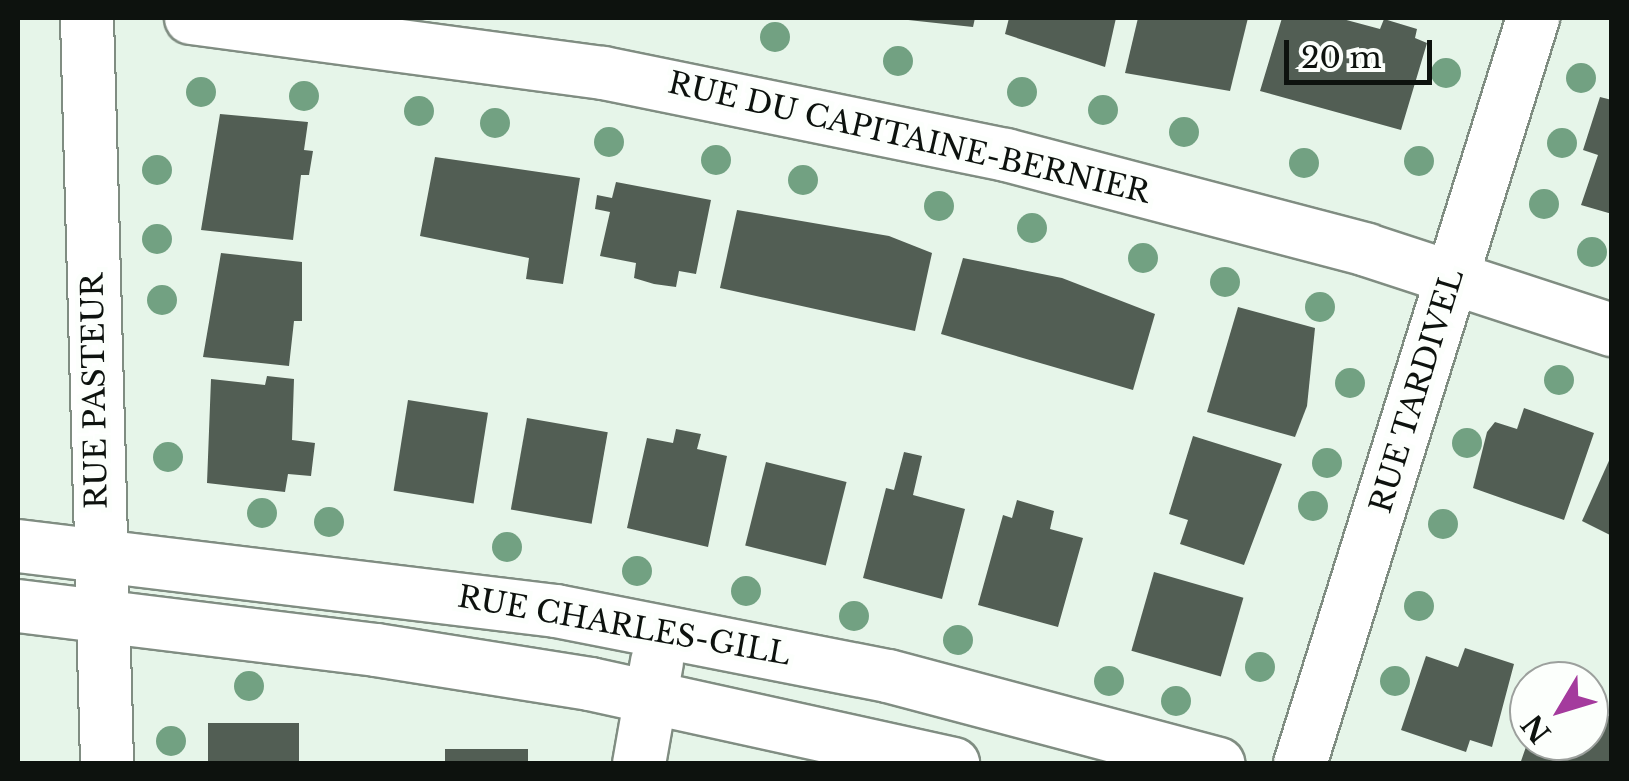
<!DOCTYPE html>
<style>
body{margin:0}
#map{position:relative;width:1629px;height:781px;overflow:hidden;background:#e6f5e9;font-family:"Libre Baskerville",serif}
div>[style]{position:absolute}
.building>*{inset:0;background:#525e54;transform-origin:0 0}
.roads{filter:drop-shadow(2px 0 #808d82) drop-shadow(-2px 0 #808d82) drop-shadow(0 2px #808d82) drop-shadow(0 -2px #808d82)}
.street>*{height:52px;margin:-26px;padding:0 26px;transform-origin:26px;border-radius:26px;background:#fff}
.trees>*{width:30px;height:30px;margin:-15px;border-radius:50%;background:#72a182}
span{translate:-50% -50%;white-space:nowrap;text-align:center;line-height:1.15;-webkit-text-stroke:10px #fcfffc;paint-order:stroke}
.street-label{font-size:30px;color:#0d120e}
.frame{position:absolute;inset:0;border:20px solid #0d120e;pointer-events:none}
.north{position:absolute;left:1509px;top:661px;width:100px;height:100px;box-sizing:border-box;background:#fcfffc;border:2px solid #9ca09d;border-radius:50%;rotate:232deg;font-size:28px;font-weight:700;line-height:40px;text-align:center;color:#0d120e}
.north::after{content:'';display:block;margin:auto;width:35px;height:45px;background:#a43b9d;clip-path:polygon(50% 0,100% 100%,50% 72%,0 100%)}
.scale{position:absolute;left:1284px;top:40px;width:148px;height:45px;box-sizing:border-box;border:5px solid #0d120e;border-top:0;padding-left:12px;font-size:30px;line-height:35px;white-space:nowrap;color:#0d120e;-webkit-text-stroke:8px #fcfffc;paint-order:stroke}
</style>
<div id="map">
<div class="building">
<div style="clip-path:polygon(975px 18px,973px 27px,899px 19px,899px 18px)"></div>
<div style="clip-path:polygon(1009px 18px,1116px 18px,1105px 67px,1005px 34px)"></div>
<div style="clip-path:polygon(1138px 18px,1248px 18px,1230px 91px,1125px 73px)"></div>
<div style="clip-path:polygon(1282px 18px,1339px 18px,1380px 29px,1384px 19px,1417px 29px,1415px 38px,1427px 43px,1401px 130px,1260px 91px)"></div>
<div style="clip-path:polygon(1600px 97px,1612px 100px,1612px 214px,1581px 205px,1598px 155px,1583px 150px)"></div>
<div style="clip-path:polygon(220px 114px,308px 122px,304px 150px,313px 151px,309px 175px,301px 175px,293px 240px,201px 230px)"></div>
<div style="clip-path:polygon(435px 157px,580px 178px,563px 284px,526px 279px,529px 258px,420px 236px)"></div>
<div style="clip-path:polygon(616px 182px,711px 200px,696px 274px,679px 271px,676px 287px,654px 284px,634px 278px,636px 263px,600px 256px,610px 212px,595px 209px,597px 195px,612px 198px)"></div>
<div style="clip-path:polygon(737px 210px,889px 236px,932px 253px,915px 331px,720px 288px)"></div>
<div style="clip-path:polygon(221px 253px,302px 262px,302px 321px,294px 321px,289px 366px,203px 357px)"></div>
<div style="clip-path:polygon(963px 258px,1062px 278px,1155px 314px,1133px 390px,941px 334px)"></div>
<div style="clip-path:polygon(1238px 307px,1315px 328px,1307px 406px,1295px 437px,1207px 412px)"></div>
<div style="clip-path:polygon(267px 376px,294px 379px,292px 440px,315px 443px,311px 476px,288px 474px,285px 492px,207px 483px,211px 379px,265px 385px)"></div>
<div style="left:408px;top:400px;width:81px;height:92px;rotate:9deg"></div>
<div style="clip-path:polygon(1524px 408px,1594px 433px,1564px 520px,1473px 488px,1487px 432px,1495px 422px,1517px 429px)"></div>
<div style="left:527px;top:418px;width:82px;height:93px;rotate:10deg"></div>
<div style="clip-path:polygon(676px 429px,701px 434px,697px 449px,727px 456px,708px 547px,627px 528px,647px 438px,673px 443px)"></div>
<div style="clip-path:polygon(1193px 436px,1282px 464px,1244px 565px,1180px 544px,1188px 520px,1169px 514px)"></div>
<div style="clip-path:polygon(904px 452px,922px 456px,913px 495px,965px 509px,942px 599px,863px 578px,886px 488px,894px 490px)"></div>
<div style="clip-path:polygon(1612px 454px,1612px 536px,1582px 521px)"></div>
<div style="left:766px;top:462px;width:83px;height:86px;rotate:14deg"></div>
<div style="clip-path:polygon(1017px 500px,1054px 511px,1050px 529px,1083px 538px,1058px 627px,978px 605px,1003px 515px,1012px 518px)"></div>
<div style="left:1154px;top:572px;width:93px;height:82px;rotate:16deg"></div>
<div style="clip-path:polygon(1465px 648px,1514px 664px,1492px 747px,1470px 740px,1466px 752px,1401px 730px,1426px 656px,1458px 667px)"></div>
<div style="clip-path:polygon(1601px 709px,1612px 719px,1612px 764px,1520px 764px,1528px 741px,1589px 741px,1589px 711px,1600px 715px)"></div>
<div style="left:208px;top:723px;width:91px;height:41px"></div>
<div style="left:528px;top:749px;width:15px;height:83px;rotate:90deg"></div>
</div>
<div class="roads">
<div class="street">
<div style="left:87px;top:18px;width:746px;rotate:88.46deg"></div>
<div style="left:191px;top:18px;width:416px;rotate:7.6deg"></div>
<div style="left:603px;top:73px;width:411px;rotate:11.5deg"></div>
<div style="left:1006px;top:155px;width:373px;rotate:14.7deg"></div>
<div style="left:1367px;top:250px;width:258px;rotate:18.1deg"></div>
<div style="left:18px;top:546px;width:542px;rotate:6.89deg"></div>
<div style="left:556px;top:611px;width:338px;rotate:11.1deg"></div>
<div style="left:888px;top:676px;width:342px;rotate:14.9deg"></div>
<div style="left:18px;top:606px;width:361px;rotate:7deg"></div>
<div style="left:376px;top:650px;width:217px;rotate:9deg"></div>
<div style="left:590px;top:684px;width:372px;rotate:12.4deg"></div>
<div style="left:639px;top:764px;width:104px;rotate:-80deg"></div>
<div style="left:1300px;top:764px;width:782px;rotate:-72.65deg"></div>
</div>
</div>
<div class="trees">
<div style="left:775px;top:37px"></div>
<div style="left:898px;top:61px"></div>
<div style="left:1446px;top:73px"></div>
<div style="left:1581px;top:78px"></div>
<div style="left:201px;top:92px"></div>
<div style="left:1022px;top:92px"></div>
<div style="left:304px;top:96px"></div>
<div style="left:1103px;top:110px"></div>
<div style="left:419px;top:111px"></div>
<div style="left:495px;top:123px"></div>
<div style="left:1184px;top:132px"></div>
<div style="left:609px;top:142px"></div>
<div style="left:1562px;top:143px"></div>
<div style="left:716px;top:160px"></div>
<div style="left:1419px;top:161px"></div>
<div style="left:1304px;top:163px"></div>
<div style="left:157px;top:170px"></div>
<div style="left:803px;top:180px"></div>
<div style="left:1544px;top:204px"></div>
<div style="left:939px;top:206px"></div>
<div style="left:1032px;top:228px"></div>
<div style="left:157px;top:239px"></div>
<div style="left:1592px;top:252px"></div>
<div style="left:1143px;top:258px"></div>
<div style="left:1225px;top:282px"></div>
<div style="left:162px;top:300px"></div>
<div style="left:1320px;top:307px"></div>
<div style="left:1559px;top:380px"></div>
<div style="left:1350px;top:383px"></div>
<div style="left:1467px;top:443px"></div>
<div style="left:168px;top:457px"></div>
<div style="left:1327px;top:463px"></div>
<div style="left:1313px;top:506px"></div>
<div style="left:262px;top:513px"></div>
<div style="left:329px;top:522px"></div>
<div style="left:1443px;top:524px"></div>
<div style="left:507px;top:547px"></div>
<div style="left:637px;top:571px"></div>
<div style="left:746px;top:591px"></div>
<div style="left:1419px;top:606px"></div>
<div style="left:854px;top:616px"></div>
<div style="left:958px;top:640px"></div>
<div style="left:1260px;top:667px"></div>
<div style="left:1109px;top:681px"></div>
<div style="left:1395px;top:681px"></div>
<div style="left:249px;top:686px"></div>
<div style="left:1176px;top:701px"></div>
<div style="left:171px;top:741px"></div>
</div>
<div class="street-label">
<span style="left:909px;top:138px;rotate:13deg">RUE DU CAPITAINE-BERNIER</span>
<span style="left:95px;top:391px;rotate:-91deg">RUE PASTEUR</span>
<span style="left:1417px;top:391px;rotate:-73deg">RUE TARDIVEL</span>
<span style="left:624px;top:626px;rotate:10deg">RUE CHARLES-GILL</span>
</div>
<div class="frame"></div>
<div class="north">N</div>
<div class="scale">20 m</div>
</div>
